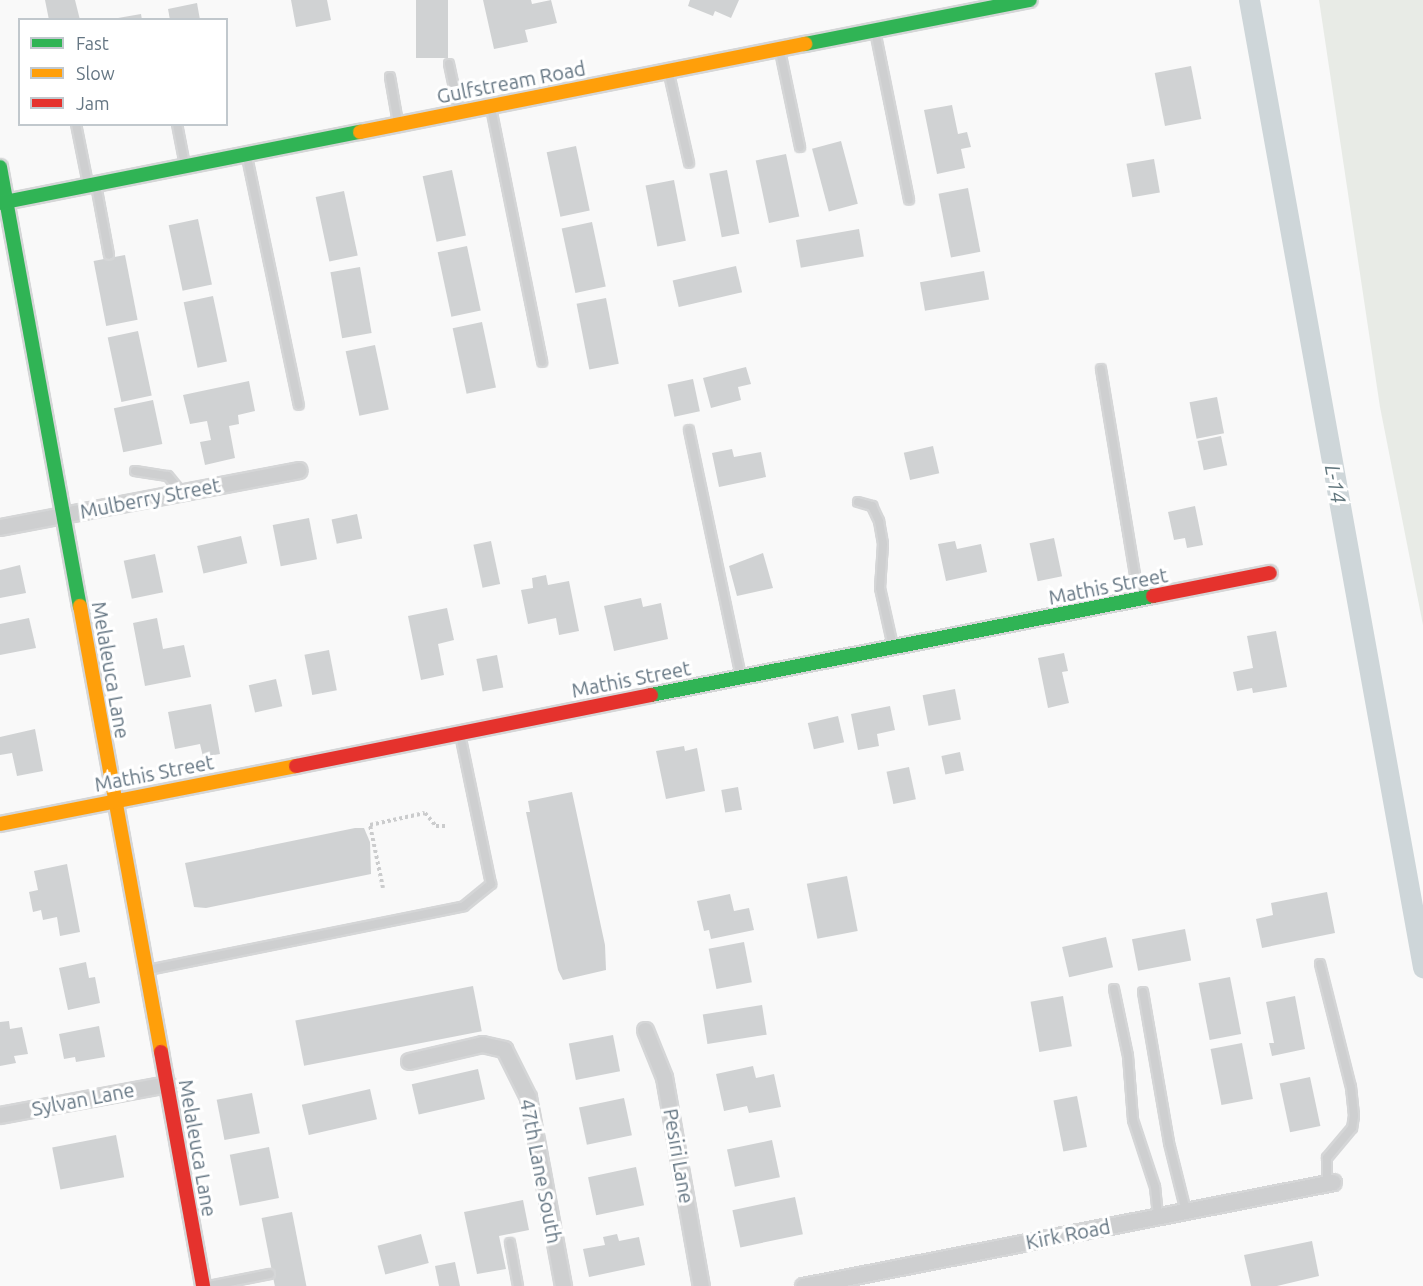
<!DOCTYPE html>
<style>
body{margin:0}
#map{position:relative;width:1423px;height:1286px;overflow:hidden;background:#f9f9f9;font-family:Ubuntu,sans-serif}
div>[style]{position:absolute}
.green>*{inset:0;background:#e8ebe6}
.canal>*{height:21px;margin:-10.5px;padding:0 10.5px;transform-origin:10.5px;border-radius:10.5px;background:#ced6d9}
.building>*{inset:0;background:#d0d2d3;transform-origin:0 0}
.path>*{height:4px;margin-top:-2px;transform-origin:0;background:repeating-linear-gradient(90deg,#cbcccd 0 3px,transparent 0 6px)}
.roads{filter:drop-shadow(2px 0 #d5d6d7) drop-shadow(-2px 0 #d5d6d7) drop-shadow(0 2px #d5d6d7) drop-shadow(0 -2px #d5d6d7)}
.lane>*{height:8px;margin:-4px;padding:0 4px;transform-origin:4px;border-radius:4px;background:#cecfd0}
.street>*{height:15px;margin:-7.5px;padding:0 7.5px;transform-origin:7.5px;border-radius:7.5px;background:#cecfd0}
.fast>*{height:14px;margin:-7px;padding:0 7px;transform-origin:7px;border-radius:7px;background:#30b455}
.slow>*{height:14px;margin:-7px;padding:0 7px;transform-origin:7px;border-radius:7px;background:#ff9f0a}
.jam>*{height:14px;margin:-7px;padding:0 7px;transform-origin:7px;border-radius:7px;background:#e5322d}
span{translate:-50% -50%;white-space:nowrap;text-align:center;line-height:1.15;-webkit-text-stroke:6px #fff;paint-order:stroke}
.street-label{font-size:20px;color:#657683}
.water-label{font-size:21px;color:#60757c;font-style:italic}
.legend{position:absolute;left:18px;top:18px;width:210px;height:108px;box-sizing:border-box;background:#fff;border:2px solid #c1c8cd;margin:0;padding:8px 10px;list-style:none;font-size:18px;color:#657683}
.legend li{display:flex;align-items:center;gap:12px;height:30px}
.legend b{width:30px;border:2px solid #c1c8cd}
</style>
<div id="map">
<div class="green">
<div style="clip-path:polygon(1319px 0,1423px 0,1423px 625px,1380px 407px)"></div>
</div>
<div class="canal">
<div style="left:1249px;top:0;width:983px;rotate:79.8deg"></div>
</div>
<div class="building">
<div style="clip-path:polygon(45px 0,75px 0,80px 20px,49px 20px)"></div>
<div style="clip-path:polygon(291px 0,327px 0,331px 20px,296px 27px)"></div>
<div style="left:416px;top:0;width:32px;height:58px"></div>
<div style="clip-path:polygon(483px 0,531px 0,532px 4px,551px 0,557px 23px,525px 30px,528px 42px,494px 49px)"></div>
<div style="clip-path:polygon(690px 0,739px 0,731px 18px,715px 11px,713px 16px,688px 6px)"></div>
<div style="clip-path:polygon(197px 3px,200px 20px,170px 20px,168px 9px)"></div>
<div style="clip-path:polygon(141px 14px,142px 20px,118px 20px,118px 18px)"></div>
<div style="left:1191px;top:66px;width:54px;height:37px;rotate:79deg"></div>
<div style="clip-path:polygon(952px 105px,958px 134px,967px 132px,971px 147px,961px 149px,965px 168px,937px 174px,924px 110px)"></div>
<div style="left:841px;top:141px;width:65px;height:30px;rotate:75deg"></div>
<div style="left:576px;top:146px;width:66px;height:30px;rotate:78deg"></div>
<div style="left:786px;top:154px;width:64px;height:31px;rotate:78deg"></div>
<div style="left:1154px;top:159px;width:34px;height:28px;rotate:80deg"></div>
<div style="left:452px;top:170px;width:67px;height:30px;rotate:78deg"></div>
<div style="left:727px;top:170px;width:65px;height:18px;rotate:79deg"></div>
<div style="left:674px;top:180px;width:62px;height:29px;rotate:79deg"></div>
<div style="left:968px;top:188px;width:65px;height:30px;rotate:79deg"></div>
<div style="left:344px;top:191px;width:66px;height:29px;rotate:78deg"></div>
<div style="left:198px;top:219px;width:67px;height:30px;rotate:78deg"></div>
<div style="left:592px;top:222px;width:66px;height:31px;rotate:78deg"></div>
<div style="left:859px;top:229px;width:28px;height:64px;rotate:80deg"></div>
<div style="left:467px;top:246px;width:66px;height:30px;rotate:78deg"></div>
<div style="left:125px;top:255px;width:66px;height:32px;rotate:79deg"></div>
<div style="left:736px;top:266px;width:27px;height:65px;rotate:77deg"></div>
<div style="left:360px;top:267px;width:67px;height:30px;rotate:80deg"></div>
<div style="left:984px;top:271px;width:29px;height:65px;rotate:80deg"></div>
<div style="left:213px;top:296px;width:67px;height:30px;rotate:78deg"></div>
<div style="left:606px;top:298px;width:67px;height:30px;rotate:79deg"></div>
<div style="left:482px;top:322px;width:67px;height:30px;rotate:78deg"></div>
<div style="left:138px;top:331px;width:66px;height:31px;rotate:78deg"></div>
<div style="left:375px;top:345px;width:66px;height:30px;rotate:78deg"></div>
<div style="clip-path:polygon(746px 367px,751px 384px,738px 387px,741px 400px,711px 408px,703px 378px)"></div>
<div style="left:693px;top:379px;width:33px;height:26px;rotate:78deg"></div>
<div style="clip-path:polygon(249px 381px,255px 411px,238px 415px,239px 424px,229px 426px,235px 458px,205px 465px,200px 442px,211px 440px,207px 421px,190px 424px,183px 395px)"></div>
<div style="left:1217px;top:397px;width:37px;height:28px;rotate:79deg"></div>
<div style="left:153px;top:400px;width:45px;height:40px;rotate:78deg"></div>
<div style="left:1221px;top:436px;width:30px;height:24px;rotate:78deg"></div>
<div style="left:933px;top:446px;width:28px;height:30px;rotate:77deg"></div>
<div style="clip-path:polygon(732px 449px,734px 457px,761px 452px,766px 477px,719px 487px,712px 453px)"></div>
<div style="clip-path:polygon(1195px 506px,1203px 545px,1187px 548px,1185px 538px,1174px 540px,1168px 512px)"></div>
<div style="left:357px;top:514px;width:25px;height:26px;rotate:78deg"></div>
<div style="left:309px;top:518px;width:42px;height:37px;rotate:79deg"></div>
<div style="left:241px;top:536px;width:28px;height:45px;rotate:77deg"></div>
<div style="left:1054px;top:538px;width:39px;height:25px;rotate:78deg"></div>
<div style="left:491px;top:541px;width:44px;height:18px;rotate:78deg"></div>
<div style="clip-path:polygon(955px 541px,957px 549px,981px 544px,987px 572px,946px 581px,938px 544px)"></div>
<div style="clip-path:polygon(763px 553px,773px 588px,737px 596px,729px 566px)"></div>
<div style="left:155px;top:554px;width:39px;height:32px;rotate:78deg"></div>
<div style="clip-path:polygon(20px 565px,26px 593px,0 598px,0 570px)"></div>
<div style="clip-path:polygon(546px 575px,548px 585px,569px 581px,579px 631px,559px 635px,556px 618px,528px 624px,521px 590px,533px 588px,532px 578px)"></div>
<div style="clip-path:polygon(641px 598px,643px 607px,661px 603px,668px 639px,614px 651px,604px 606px)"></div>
<div style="clip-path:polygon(447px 608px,454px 640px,438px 644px,444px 675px,421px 680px,408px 616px)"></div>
<div style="clip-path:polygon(29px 618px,36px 648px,0 655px,0 624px)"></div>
<div style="clip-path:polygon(157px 618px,163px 649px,184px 645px,191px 677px,145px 686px,133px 623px)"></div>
<div style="clip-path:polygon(1276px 631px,1287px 687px,1253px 693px,1252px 688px,1237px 691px,1233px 672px,1253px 668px,1247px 636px)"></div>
<div style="left:329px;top:650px;width:41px;height:25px;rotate:79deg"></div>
<div style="clip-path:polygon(1064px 653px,1068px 671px,1062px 672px,1069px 703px,1048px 708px,1038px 658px)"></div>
<div style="left:497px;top:655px;width:33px;height:21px;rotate:79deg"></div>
<div style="left:276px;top:679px;width:28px;height:28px;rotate:77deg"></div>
<div style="left:955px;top:689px;width:31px;height:33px;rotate:79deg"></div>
<div style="clip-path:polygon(211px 704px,220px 754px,203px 757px,200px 744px,175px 749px,168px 712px)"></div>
<div style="clip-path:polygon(890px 706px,895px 730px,877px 734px,879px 746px,858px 750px,851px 714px)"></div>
<div style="left:838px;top:716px;width:27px;height:31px;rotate:77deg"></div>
<div style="clip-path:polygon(35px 729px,43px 771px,17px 776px,12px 753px,0 755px,0 737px)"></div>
<div style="clip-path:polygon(684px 746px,685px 751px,697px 748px,705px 791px,666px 799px,656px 751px)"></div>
<div style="left:960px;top:752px;width:19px;height:19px;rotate:78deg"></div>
<div style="left:909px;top:767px;width:33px;height:23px;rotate:78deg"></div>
<div style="left:738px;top:787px;width:23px;height:17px;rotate:80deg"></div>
<div style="clip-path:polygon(572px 792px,605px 945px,606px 970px,563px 980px,558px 970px,526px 812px,530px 812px,528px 801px)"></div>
<div style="clip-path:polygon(355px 828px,364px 828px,370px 842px,371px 874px,206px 908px,194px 907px,185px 863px)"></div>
<div style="clip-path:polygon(67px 864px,80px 932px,60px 936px,57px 917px,43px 920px,41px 910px,33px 912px,29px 892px,38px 890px,34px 871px)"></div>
<div style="left:847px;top:876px;width:56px;height:41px;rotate:79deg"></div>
<div style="clip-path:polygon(1327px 892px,1335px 933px,1262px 948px,1256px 919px,1273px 915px,1271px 903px)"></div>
<div style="clip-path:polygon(730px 894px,734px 911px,749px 908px,754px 930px,711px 939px,709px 930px,704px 931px,697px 901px)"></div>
<div style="left:1185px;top:929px;width:32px;height:54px;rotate:79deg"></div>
<div style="left:1106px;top:937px;width:31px;height:45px;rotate:77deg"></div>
<div style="left:744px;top:942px;width:41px;height:36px;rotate:79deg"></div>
<div style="clip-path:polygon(86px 962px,89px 978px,95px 977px,100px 1003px,68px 1010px,59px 968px)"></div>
<div style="left:1230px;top:977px;width:58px;height:32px;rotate:79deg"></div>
<div style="left:473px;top:986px;width:46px;height:181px;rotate:79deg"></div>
<div style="left:1063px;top:996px;width:51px;height:33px;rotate:80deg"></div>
<div style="clip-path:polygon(1295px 996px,1305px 1049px,1272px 1056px,1269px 1043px,1274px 1043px,1266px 1002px)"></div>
<div style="left:762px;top:1005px;width:30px;height:60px;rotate:81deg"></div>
<div style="clip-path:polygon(9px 1021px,10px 1029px,22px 1027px,28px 1054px,14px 1056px,16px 1063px,0 1066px,0 1022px)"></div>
<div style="clip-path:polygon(99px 1026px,105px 1057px,76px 1062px,75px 1057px,64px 1059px,59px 1034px)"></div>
<div style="left:613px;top:1035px;width:37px;height:45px;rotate:79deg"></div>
<div style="left:1242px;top:1043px;width:57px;height:32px;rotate:79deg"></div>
<div style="clip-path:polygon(753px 1066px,756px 1078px,774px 1074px,781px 1107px,749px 1113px,747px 1106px,724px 1111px,716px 1074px)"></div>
<div style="left:478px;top:1069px;width:31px;height:68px;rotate:77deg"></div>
<div style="left:1310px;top:1077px;width:50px;height:31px;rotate:78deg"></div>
<div style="left:370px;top:1089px;width:31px;height:70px;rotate:77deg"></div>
<div style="left:252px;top:1093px;width:41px;height:36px;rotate:79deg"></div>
<div style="left:1077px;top:1096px;width:52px;height:24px;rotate:79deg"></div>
<div style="left:624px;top:1098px;width:38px;height:46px;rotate:78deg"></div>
<div style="left:116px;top:1135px;width:43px;height:65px;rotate:79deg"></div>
<div style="left:772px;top:1140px;width:38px;height:46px;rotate:78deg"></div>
<div style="left:269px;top:1147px;width:52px;height:40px;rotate:79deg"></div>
<div style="left:636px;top:1167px;width:39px;height:49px;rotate:78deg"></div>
<div style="left:795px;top:1197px;width:38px;height:64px;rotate:78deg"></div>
<div style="clip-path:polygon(523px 1200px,529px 1230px,499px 1236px,506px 1269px,477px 1274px,464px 1212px)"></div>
<div style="left:292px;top:1212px;width:76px;height:31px;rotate:79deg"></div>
<div style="left:421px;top:1234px;width:30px;height:45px;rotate:75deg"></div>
<div style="clip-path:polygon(617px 1234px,619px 1241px,639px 1237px,645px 1265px,589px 1277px,583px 1249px,605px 1245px,603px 1237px)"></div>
<div style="clip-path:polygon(1312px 1241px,1319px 1276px,1277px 1286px,1251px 1286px,1244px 1255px)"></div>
<div style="clip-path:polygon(455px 1262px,460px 1286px,439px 1286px,435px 1266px)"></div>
</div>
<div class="path">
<div style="left:383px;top:888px;width:64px;rotate:-101.7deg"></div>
<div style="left:370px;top:825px;width:56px;rotate:-12.3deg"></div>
<div style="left:425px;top:813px;width:17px;rotate:50deg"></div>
<div style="left:436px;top:826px;width:12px"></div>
</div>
<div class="roads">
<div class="lane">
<div style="left:875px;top:31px;width:172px;rotate:78.6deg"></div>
<div style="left:780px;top:51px;width:98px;rotate:78.2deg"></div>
<div style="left:449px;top:64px;width:48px;rotate:78deg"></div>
<div style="left:669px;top:74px;width:91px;rotate:77.3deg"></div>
<div style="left:390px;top:77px;width:47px;rotate:80.1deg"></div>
<div style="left:491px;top:108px;width:259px;rotate:78.6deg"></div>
<div style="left:76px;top:124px;width:61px;rotate:78.7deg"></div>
<div style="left:177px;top:124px;width:42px;rotate:79deg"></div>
<div style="left:247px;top:157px;width:253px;rotate:78.2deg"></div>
<div style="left:96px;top:185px;width:71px;rotate:79.5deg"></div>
<div style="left:1101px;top:369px;width:232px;rotate:80.6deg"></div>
<div style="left:689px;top:430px;width:251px;rotate:78.1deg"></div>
<div style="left:135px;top:471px;width:33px;rotate:9deg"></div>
<div style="left:168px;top:476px;width:21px;rotate:51deg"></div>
<div style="left:858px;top:502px;width:15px;rotate:16deg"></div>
<div style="left:872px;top:506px;width:17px;rotate:65deg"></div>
<div style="left:879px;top:521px;width:23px;rotate:80deg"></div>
<div style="left:883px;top:544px;width:44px;rotate:93.9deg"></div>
<div style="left:880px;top:588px;width:59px;rotate:77.4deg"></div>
<div style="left:1320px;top:964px;width:127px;rotate:75.9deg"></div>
<div style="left:1351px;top:1087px;width:29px;rotate:84deg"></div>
<div style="left:1354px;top:1116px;width:12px;rotate:99deg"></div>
<div style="left:1352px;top:1128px;width:39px;rotate:130deg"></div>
<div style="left:1327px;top:1158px;width:25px;rotate:90deg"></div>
<div style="left:148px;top:970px;width:322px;rotate:-11.4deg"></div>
<div style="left:464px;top:906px;width:35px;rotate:-39deg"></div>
<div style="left:491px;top:884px;width:153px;rotate:-101.7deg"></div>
<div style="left:1114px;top:989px;width:68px;rotate:78.2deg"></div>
<div style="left:1128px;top:1056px;width:64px;rotate:85.5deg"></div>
<div style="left:1133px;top:1120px;width:71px;rotate:71.8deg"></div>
<div style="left:1155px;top:1187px;width:29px;rotate:84deg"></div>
<div style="left:1143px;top:992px;width:153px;rotate:80.2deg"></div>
<div style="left:1169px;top:1143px;width:70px;rotate:76deg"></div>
<div style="left:510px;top:1243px;width:44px;rotate:79.5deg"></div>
<div style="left:209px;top:1286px;width:62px;rotate:-11.1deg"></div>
</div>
<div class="street">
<div style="left:0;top:527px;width:304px;rotate:-10.8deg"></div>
<div style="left:645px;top:1030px;width:51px;rotate:68deg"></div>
<div style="left:664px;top:1077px;width:212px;rotate:80deg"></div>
<div style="left:409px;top:1061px;width:75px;rotate:-13.1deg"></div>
<div style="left:482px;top:1044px;width:23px;rotate:13deg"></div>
<div style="left:504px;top:1049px;width:54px;rotate:63.4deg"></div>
<div style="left:528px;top:1097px;width:192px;rotate:79.5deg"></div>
<div style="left:0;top:1115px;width:170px;rotate:-10.5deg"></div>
<div style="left:803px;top:1286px;width:540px;rotate:-11.1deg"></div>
</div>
<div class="fast">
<div style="left:805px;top:44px;width:229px;rotate:-11.1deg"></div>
<div style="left:0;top:167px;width:446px;rotate:79.7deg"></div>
<div style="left:0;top:203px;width:367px;rotate:-11.2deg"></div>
<div style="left:651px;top:695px;width:512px;rotate:-11.16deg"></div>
</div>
<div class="slow">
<div style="left:360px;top:132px;width:454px;rotate:-11.2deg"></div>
<div style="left:80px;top:606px;width:453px;rotate:79.7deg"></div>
<div style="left:0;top:824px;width:302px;rotate:-11.1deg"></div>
</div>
<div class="jam">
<div style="left:1153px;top:596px;width:119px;rotate:-11.1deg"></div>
<div style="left:296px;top:766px;width:362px;rotate:-11.3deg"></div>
<div style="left:161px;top:1052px;width:238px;rotate:79.8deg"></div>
</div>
</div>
<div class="street-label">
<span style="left:511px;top:82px;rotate:-11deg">Gulfstream Road</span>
<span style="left:150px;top:498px;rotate:-11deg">Mulberry Street</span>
<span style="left:1108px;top:586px;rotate:-11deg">Mathis Street</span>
<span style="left:111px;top:670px;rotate:80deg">Melaleuca Lane</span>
<span style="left:631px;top:679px;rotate:-11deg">Mathis Street</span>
<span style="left:154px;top:773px;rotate:-11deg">Mathis Street</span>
<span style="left:83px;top:1099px;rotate:-11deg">Sylvan Lane</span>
<span style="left:198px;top:1148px;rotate:80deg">Melaleuca Lane</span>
<span style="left:679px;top:1156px;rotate:80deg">Pesiri Lane</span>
<span style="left:541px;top:1171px;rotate:79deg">47th Lane South</span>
<span style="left:1068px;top:1234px;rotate:-11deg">Kirk Road</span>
</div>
<div class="water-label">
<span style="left:1336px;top:484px;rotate:80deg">L-14</span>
</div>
<ul class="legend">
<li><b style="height:8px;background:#30b455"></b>Fast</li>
<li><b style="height:8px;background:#ff9f0a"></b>Slow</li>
<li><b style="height:8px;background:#e5322d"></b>Jam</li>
</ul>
</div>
